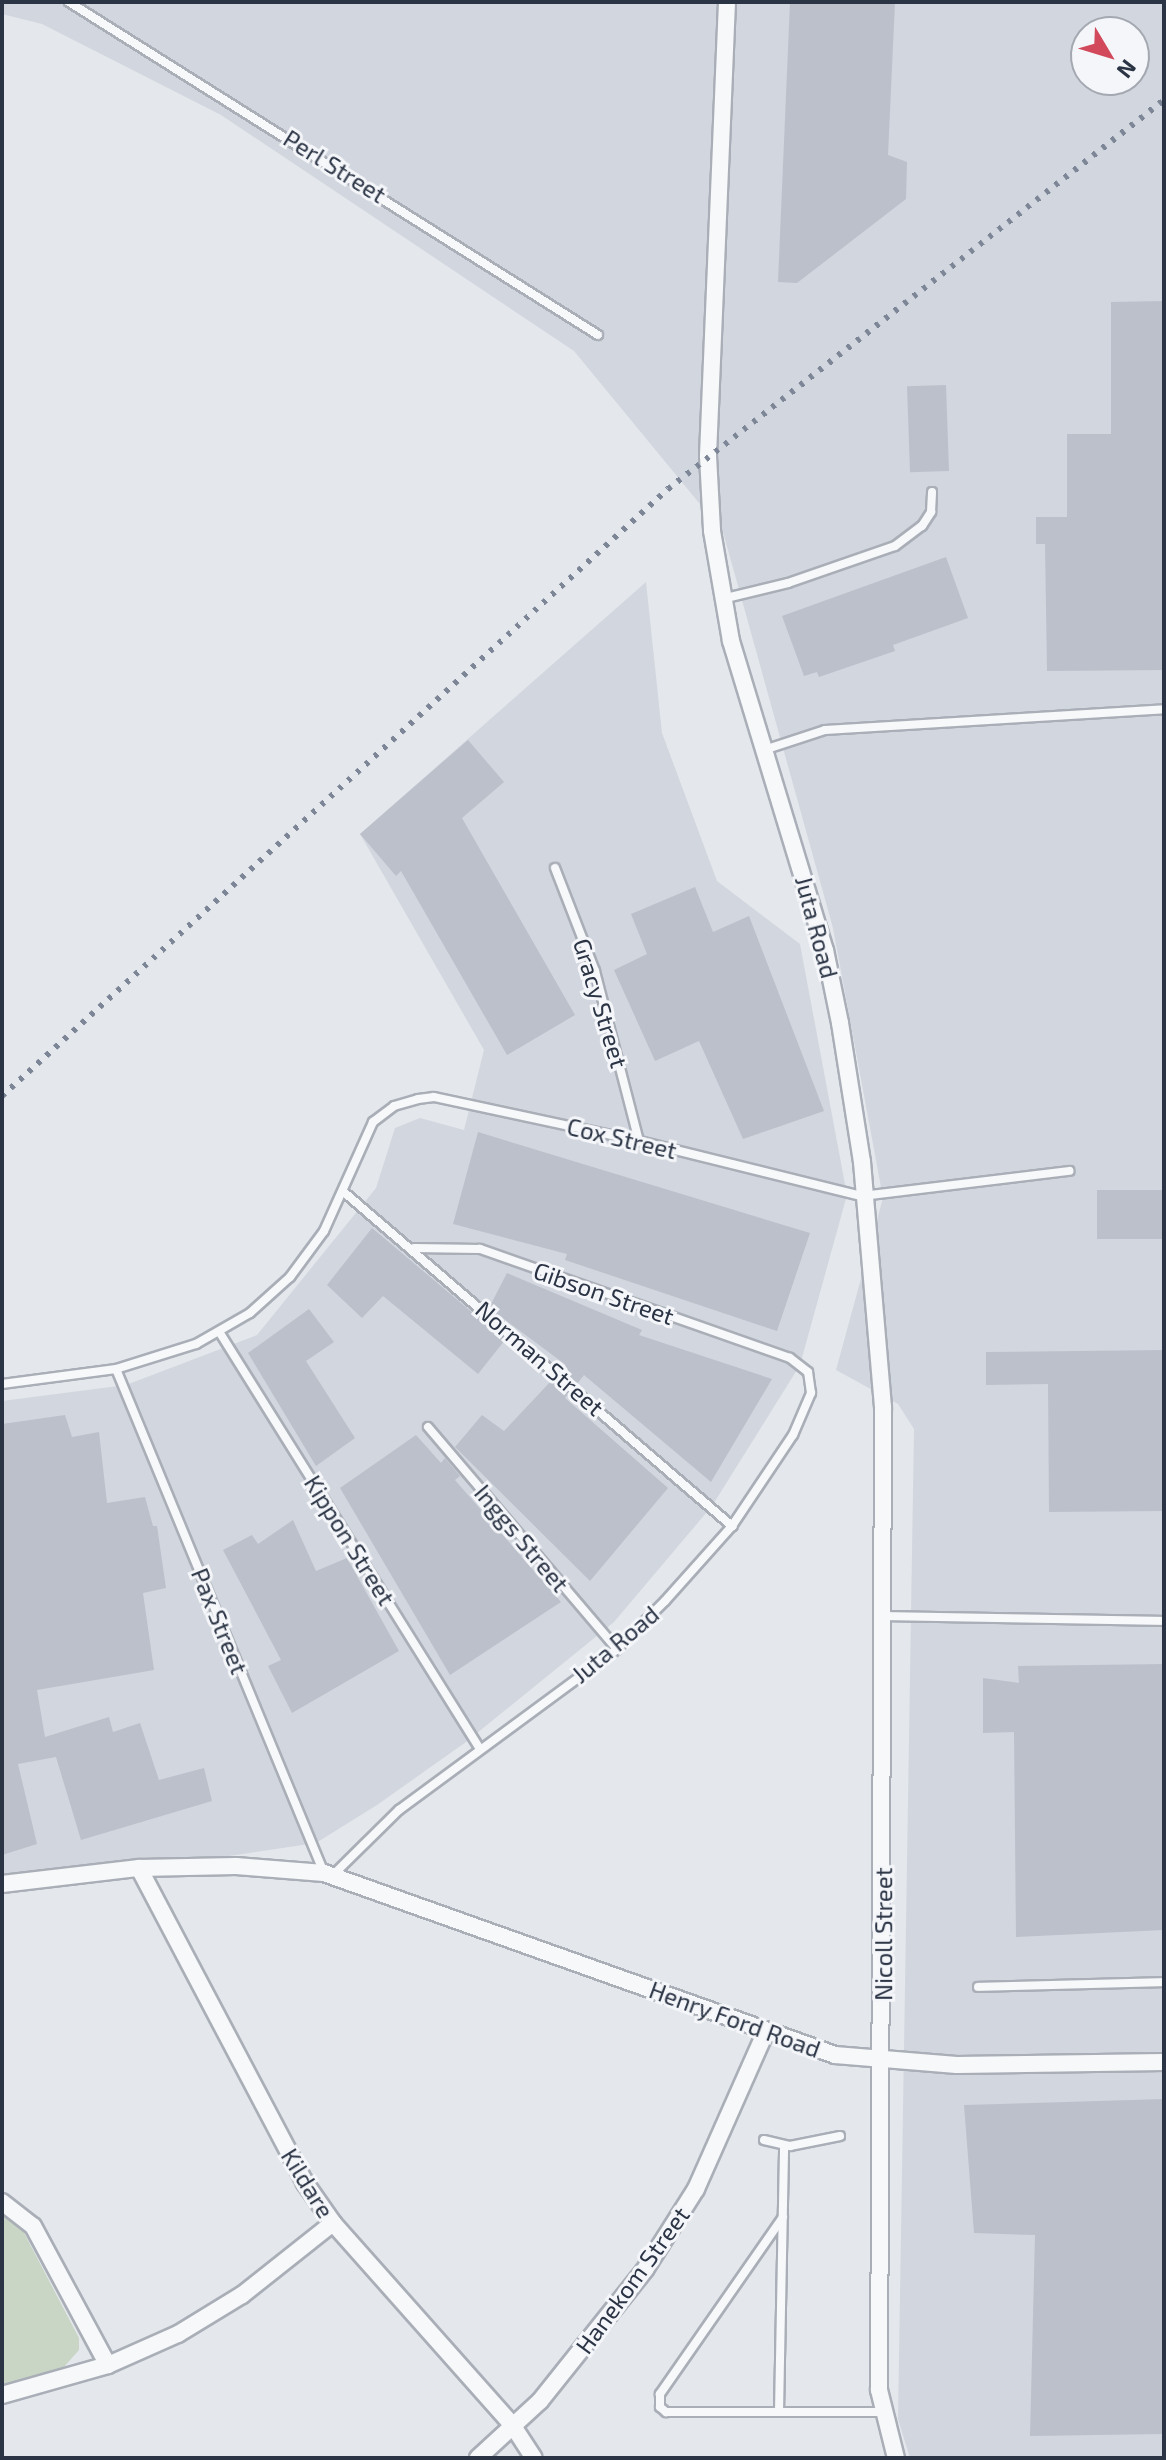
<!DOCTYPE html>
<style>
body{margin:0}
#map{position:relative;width:1166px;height:2460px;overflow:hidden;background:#e4e7ec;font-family:"Exo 2",sans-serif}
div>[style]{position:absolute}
.built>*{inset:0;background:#d2d6de}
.green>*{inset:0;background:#c9d6c5}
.building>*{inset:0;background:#bbc0ca;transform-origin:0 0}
.roads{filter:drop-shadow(2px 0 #a9aeb7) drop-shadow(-2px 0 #a9aeb7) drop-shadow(0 2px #a9aeb7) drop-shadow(0 -2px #a9aeb7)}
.lane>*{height:8px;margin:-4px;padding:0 4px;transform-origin:4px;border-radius:4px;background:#f7f8fa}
.street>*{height:16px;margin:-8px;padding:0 8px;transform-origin:8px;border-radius:8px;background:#f7f8fa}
.rail>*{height:6px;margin-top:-3px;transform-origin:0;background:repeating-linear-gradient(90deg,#7d8696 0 4px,transparent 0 12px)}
span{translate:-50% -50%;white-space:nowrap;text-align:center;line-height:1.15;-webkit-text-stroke:6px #f4f6f9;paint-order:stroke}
.street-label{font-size:24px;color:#2b3445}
.frame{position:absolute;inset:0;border:4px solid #2b3445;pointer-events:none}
.north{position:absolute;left:1070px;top:16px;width:80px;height:80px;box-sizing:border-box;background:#f4f6f9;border:2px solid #a4a8b1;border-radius:50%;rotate:128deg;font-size:22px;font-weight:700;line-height:32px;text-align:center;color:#2b3445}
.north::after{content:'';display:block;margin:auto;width:28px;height:36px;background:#d1495b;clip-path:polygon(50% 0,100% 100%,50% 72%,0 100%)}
</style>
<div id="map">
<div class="built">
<div style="clip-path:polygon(evenodd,2px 2px,1164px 2px,1164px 2458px,910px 2458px,898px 2419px,914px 1429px,898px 1404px,836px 1370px,883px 1198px,833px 928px,723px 532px,574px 351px,221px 115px,42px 24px,2px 14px,2px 2px,1086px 32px,1134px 32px,1134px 80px,1086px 80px,1086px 32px)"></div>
<div style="clip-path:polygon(646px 582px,662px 733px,717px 881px,800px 944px,847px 1195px,800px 1365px,712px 1506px,614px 1622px,466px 1742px,377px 1805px,316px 1843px,202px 1860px,2px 1874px,2px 1401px,126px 1385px,257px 1335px,376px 1188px,395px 1128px,420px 1118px,464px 1130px,484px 1050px,360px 834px)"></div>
</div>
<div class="green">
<div style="clip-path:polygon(2px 2213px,21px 2227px,79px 2338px,79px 2350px,64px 2367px,2px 2385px)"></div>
</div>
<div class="building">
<div style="clip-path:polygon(790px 2px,895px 2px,888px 155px,907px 162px,906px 199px,797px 283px,778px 282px)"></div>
<div style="clip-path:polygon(1164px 301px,1164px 670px,1047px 671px,1045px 544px,1036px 544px,1036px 517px,1067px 517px,1067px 434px,1111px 434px,1111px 302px)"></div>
<div style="left:946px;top:385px;width:86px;height:39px;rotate:88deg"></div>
<div style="clip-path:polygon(946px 557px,968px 618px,893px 645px,895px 651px,819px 677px,817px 672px,804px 676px,782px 616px)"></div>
<div style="clip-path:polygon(468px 740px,504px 782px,462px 818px,575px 1015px,507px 1055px,401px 871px,396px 876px,360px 834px)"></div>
<div style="clip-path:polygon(695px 887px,713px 932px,749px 916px,824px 1111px,743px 1139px,699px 1041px,655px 1061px,614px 970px,647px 954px,631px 914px)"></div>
<div style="clip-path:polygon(478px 1132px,810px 1233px,777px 1331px,565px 1260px,567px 1254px,453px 1224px)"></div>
<div style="left:1164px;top:1190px;width:49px;height:67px;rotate:90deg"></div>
<div style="clip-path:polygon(372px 1228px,505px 1340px,478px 1374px,383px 1296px,362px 1318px,327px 1285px)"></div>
<div style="clip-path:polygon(507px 1273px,642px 1330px,639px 1335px,772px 1379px,711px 1482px,584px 1375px,577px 1384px,562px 1370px,566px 1365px,489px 1308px)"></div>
<div style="clip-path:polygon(309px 1309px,334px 1342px,306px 1361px,355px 1438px,316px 1466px,248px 1353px)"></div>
<div style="clip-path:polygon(1164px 1350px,1164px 1511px,1049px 1512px,1048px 1384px,986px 1385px,986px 1352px)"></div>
<div style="clip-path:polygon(552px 1380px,568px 1394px,565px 1398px,668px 1488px,590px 1581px,455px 1447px,482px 1415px,504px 1431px)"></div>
<div style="clip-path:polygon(65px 1415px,72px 1437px,99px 1432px,107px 1503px,145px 1497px,153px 1526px,157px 1526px,166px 1588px,143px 1593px,154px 1670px,37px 1690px,45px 1737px,109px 1717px,113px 1732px,140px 1723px,159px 1780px,204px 1768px,212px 1801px,81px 1840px,56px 1757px,18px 1764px,37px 1844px,2px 1855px,2px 1424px)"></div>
<div style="clip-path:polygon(416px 1435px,441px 1463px,445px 1458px,460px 1476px,455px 1480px,561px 1602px,450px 1675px,340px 1488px)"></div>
<div style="clip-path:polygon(293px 1520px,316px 1571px,347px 1558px,399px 1651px,292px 1713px,268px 1666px,281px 1660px,223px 1550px,252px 1535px,258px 1544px)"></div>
<div style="clip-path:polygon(1164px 1664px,1164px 1930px,1016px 1937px,1014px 1732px,983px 1733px,983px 1678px,1019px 1683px,1018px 1666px)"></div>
<div style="clip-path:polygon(1164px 2099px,1164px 2434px,1030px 2436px,1035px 2235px,974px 2233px,964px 2105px)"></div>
</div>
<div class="roads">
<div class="lane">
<div style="left:69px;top:2px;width:625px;rotate:32.19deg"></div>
<div style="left:722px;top:599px;width:68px;rotate:-13.6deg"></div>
<div style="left:788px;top:583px;width:113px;rotate:-19.1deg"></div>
<div style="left:895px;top:546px;width:34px;rotate:-37deg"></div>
<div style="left:922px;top:526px;width:17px;rotate:-57deg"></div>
<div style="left:931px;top:512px;width:20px;rotate:-87deg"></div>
<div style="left:767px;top:749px;width:61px;rotate:-18.1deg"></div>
<div style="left:825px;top:730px;width:340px;rotate:-3.5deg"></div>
<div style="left:555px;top:868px;width:110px;rotate:68.8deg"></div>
<div style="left:595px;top:971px;width:176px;rotate:75.5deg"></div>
<div style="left:345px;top:1193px;width:511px;rotate:40.71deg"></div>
<div style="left:220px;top:1333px;width:489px;rotate:58deg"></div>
<div style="left:116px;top:1369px;width:545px;rotate:67.57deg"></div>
<div style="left:2px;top:1384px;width:115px;rotate:-7.5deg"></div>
<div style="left:116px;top:1369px;width:84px;rotate:-17.4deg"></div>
<div style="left:196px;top:1344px;width:62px;rotate:-29.9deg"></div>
<div style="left:250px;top:1313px;width:54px;rotate:-42deg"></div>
<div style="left:290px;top:1277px;width:57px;rotate:-53.5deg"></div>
<div style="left:324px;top:1231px;width:120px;rotate:-65.8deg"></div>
<div style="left:373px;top:1122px;width:26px;rotate:-37deg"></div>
<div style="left:394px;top:1106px;width:25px;rotate:-16deg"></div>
<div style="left:418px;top:1099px;width:16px;rotate:-7deg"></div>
<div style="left:434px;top:1097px;width:210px;rotate:12.1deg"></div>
<div style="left:639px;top:1141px;width:230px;rotate:13.9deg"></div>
<div style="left:862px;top:1196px;width:209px;rotate:-6.9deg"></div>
<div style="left:428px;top:1427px;width:292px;rotate:49.6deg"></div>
<div style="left:885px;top:1616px;width:279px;rotate:1deg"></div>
<div style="left:333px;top:1875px;width:93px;rotate:-44.6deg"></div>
<div style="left:399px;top:1810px;width:271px;rotate:-36.4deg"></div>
<div style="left:617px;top:1649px;width:68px;rotate:-45deg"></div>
<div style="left:665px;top:1601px;width:101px;rotate:-48.2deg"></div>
<div style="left:732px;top:1526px;width:110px;rotate:-56.2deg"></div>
<div style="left:793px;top:1435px;width:46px;rotate:-66.8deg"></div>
<div style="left:811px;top:1393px;width:21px;rotate:-98deg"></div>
<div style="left:808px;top:1372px;width:23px;rotate:-142deg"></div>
<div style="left:790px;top:1358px;width:329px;rotate:-160.6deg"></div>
<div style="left:480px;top:1249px;width:66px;rotate:-179.1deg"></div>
<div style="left:978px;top:1987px;width:186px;rotate:-1.5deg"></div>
<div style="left:764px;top:2140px;width:27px;rotate:13deg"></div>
<div style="left:790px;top:2146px;width:51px;rotate:-11.3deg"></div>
<div style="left:783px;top:2217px;width:216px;rotate:124.8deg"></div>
<div style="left:660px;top:2394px;width:13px;rotate:90deg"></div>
<div style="left:660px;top:2407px;width:8px;rotate:40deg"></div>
<div style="left:666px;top:2412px;width:215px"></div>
<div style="left:779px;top:2412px;width:265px;rotate:-88.9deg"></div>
</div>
<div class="street">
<div style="left:727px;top:2px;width:454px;rotate:92.4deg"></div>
<div style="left:708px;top:456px;width:75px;rotate:86.9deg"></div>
<div style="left:712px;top:531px;width:112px;rotate:80.2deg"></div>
<div style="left:731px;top:641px;width:323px;rotate:73.1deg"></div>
<div style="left:825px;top:950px;width:75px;rotate:78.4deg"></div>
<div style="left:840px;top:1023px;width:141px;rotate:81deg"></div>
<div style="left:862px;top:1162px;width:246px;rotate:85.1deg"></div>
<div style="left:883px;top:1407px;width:983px;rotate:90.23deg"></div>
<div style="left:879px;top:2390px;width:70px;rotate:76deg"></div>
<div style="left:139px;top:1868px;width:356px;rotate:62.2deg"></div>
<div style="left:305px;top:2183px;width:49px;rotate:55deg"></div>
<div style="left:333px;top:2223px;width:271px;rotate:48.4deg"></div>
<div style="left:513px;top:2426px;width:38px;rotate:57deg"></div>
<div style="left:2px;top:1884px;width:138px;rotate:-6.7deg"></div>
<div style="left:139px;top:1868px;width:97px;rotate:-1.2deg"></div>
<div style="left:236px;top:1866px;width:88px;rotate:4.5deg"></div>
<div style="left:324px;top:1873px;width:542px;rotate:19.6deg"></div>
<div style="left:835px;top:2055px;width:122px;rotate:4.7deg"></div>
<div style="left:957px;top:2065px;width:207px;rotate:-0.8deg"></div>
<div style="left:2px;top:2202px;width:39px;rotate:38deg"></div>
<div style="left:33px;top:2226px;width:158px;rotate:61.7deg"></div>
<div style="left:2px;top:2395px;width:110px;rotate:-15.8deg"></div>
<div style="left:108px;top:2365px;width:77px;rotate:-23.9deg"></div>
<div style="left:178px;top:2334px;width:75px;rotate:-31.4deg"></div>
<div style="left:242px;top:2295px;width:116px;rotate:-38.4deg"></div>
<div style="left:478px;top:2458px;width:84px;rotate:-42.6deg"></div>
<div style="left:540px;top:2401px;width:170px;rotate:-51.4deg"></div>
<div style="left:646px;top:2268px;width:93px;rotate:-57.7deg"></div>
<div style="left:696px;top:2189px;width:173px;rotate:-66.1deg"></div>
</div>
</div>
<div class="rail">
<div style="left:2px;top:1096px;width:901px;rotate:-42.35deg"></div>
<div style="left:668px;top:489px;width:630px;rotate:-38.11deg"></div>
</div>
<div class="street-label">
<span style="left:335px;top:166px;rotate:32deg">Perl Street</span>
<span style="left:817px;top:927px;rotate:75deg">Juta Road</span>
<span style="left:601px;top:1003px;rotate:73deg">Gracy Street</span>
<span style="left:622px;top:1138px;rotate:13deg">Cox Street</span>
<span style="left:604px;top:1293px;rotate:19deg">Gibson Street</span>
<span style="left:540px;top:1358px;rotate:41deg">Norman Street</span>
<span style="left:522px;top:1538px;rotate:50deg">Inggs Street</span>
<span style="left:350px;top:1540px;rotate:58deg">Kippon Street</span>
<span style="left:220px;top:1621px;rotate:68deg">Pax Street</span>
<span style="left:615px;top:1644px;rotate:-40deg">Juta Road</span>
<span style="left:883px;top:1934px;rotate:-90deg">Nicoll Street</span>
<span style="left:735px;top:2019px;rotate:20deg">Henry Ford Road</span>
<span style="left:308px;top:2183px;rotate:58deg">Kildare</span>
<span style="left:632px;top:2280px;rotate:-54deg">Hanekom Street</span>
</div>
<div class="frame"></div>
<div class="north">N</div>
</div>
